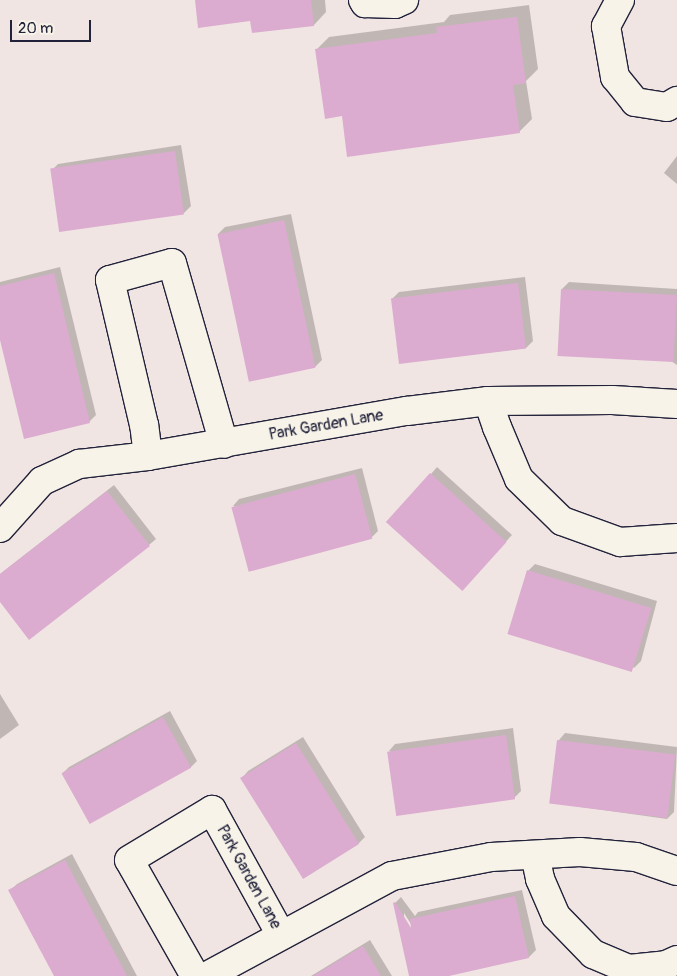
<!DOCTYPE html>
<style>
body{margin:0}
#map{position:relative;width:677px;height:976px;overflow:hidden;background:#f1e5e3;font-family:Pangolin,sans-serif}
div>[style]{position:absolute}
.shadow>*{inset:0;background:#0003}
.building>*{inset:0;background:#dbaccf;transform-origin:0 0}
.roads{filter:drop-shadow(1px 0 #22223b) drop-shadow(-1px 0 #22223b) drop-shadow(0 1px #22223b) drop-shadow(0 -1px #22223b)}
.minor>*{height:28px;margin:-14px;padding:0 14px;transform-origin:14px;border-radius:14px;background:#f7f3e8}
span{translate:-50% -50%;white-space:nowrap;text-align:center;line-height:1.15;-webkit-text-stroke:4.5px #f7f3e8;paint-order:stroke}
.street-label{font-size:16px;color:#22223b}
.scale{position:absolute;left:10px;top:20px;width:81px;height:22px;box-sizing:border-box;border:2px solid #22223b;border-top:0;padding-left:6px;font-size:15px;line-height:18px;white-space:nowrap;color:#22223b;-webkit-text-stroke:4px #f7f3e8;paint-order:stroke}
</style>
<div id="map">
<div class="shadow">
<div style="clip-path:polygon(196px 0,325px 0,326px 12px,314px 25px,252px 20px)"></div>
<div style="clip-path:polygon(529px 5px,538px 69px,526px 81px,532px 119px,519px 132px,343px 115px,316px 50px,329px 37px,444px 22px,450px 15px)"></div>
<div style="clip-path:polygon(181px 145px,191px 206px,184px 213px,51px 171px,58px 164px)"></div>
<div style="clip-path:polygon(677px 156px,677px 184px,664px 173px)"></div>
<div style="clip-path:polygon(291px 214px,322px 360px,315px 367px,218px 234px,225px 227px)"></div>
<div style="clip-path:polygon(60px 267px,96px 415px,89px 422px,0 334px,0 282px)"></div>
<div style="clip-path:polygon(525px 277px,533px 341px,526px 348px,400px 363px,392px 299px,399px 292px)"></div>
<div style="clip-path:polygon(569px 282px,677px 289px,677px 365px,562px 289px)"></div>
<div style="clip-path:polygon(437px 467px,512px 535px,469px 582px,431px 474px)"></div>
<div style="clip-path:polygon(362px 468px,378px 531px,372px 537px,233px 506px,239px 499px)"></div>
<div style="clip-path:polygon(114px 485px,156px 539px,149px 545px,0 600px,0 574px)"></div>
<div style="clip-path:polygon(535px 564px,657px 601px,641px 661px,634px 668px,528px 571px)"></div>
<div style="clip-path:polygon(0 694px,19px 725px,0 739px)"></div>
<div style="clip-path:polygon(170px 711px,197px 761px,191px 767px,90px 823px,62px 774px,69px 767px)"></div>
<div style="clip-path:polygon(513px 728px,521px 791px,514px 798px,389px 751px,395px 744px)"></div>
<div style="clip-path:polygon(565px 733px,677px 747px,674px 812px,667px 819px,553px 803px,559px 740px)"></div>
<div style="clip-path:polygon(303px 737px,365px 837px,359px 843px,304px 877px,242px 778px,248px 771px)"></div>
<div style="clip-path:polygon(72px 854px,137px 976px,56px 976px,10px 891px,17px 884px)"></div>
<div style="clip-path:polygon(evenodd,522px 890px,536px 950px,529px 957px,444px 976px,410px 976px,394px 904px,401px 897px,415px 916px,418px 912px,522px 890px,404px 913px,416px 932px,414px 934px,404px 918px,404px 913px)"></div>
<div style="clip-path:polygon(370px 940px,392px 976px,311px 976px)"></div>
</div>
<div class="building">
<div style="clip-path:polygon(195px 0,311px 0,314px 26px,252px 33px,250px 21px,198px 28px)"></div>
<div style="clip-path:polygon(517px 17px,526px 83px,513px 85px,520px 133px,347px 157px,342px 116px,325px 119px,315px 49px,437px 33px,436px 27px)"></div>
<div style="left:175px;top:151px;width:64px;height:126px;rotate:82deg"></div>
<div style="left:284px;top:220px;width:151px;height:68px;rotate:78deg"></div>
<div style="clip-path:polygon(54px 273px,90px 423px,24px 439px,0 340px,0 286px)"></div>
<div style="left:518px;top:283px;width:66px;height:128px;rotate:83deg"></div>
<div style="left:561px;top:289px;width:116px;height:67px;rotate:3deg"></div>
<div style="left:430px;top:473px;width:103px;height:66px;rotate:42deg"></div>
<div style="left:355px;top:474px;width:67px;height:128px;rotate:75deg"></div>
<div style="clip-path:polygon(107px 491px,150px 546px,29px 640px,0 602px,0 574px)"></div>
<div style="left:527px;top:570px;width:130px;height:67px;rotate:17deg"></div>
<div style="left:163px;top:717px;width:58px;height:116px;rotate:61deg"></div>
<div style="left:506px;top:735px;width:65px;height:120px;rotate:82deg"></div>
<div style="left:557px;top:740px;width:119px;height:64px;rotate:7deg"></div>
<div style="left:296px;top:743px;width:119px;height:66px;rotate:58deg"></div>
<div style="clip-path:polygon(65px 860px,127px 976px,54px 976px,8px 890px)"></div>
<div style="clip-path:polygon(515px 896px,529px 958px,449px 976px,409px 976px,393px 903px,395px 902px,411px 928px,410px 919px)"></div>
<div style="clip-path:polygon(363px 946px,381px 976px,313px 976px)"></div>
</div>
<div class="roads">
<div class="minor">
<div style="left:363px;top:0;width:4px;rotate:56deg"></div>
<div style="left:365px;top:3px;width:30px;rotate:2deg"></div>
<div style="left:395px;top:4px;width:10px;rotate:-24deg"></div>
<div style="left:620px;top:0;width:30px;rotate:118deg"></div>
<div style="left:606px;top:26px;width:52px;rotate:80deg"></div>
<div style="left:615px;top:77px;width:32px;rotate:51deg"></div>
<div style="left:635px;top:102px;width:32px;rotate:9deg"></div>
<div style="left:667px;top:107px;width:12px;rotate:-31deg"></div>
<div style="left:488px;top:401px;width:28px;rotate:71deg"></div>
<div style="left:497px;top:427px;width:56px;rotate:67.1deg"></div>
<div style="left:519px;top:479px;width:60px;rotate:44.3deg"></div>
<div style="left:562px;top:521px;width:62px;rotate:19.9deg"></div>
<div style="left:620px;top:542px;width:57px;rotate:-4deg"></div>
<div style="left:148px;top:456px;width:31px;rotate:-97deg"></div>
<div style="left:144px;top:425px;width:149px;rotate:-103.2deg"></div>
<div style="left:110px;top:280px;width:64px;rotate:-15.3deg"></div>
<div style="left:172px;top:263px;width:188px;rotate:74deg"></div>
<div style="left:0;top:528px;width:63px;rotate:-48.2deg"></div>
<div style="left:42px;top:481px;width:41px;rotate:-24.7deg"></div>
<div style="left:79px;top:464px;width:69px;rotate:-6.6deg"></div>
<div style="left:148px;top:456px;width:263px;rotate:-9.9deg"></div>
<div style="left:407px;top:411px;width:82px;rotate:-7deg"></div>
<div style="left:488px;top:401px;width:124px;rotate:-0.5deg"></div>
<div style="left:612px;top:400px;width:65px;rotate:3.5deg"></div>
<div style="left:535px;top:855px;width:25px;rotate:78deg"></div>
<div style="left:540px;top:879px;width:40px;rotate:66.6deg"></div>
<div style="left:556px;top:916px;width:53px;rotate:45.8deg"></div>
<div style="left:593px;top:954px;width:39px;rotate:23deg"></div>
<div style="left:629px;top:969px;width:37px;rotate:-6deg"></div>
<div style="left:666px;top:965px;width:12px;rotate:-24deg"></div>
<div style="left:195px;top:976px;width:133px;rotate:-119.6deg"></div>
<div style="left:129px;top:860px;width:97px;rotate:-31.1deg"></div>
<div style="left:212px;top:810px;width:143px;rotate:61.1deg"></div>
<div style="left:207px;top:976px;width:210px;rotate:-28.4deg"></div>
<div style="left:392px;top:876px;width:101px;rotate:-10.9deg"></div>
<div style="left:491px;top:857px;width:89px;rotate:-3.2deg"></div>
<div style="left:580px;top:852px;width:56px;rotate:5.1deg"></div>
<div style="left:636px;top:857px;width:43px;rotate:18.9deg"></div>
</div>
</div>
<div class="street-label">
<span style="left:326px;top:425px;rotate:-10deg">Park Garden Lane</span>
<span style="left:249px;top:877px;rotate:61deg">Park Garden Lane</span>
</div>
<div class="scale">20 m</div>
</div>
